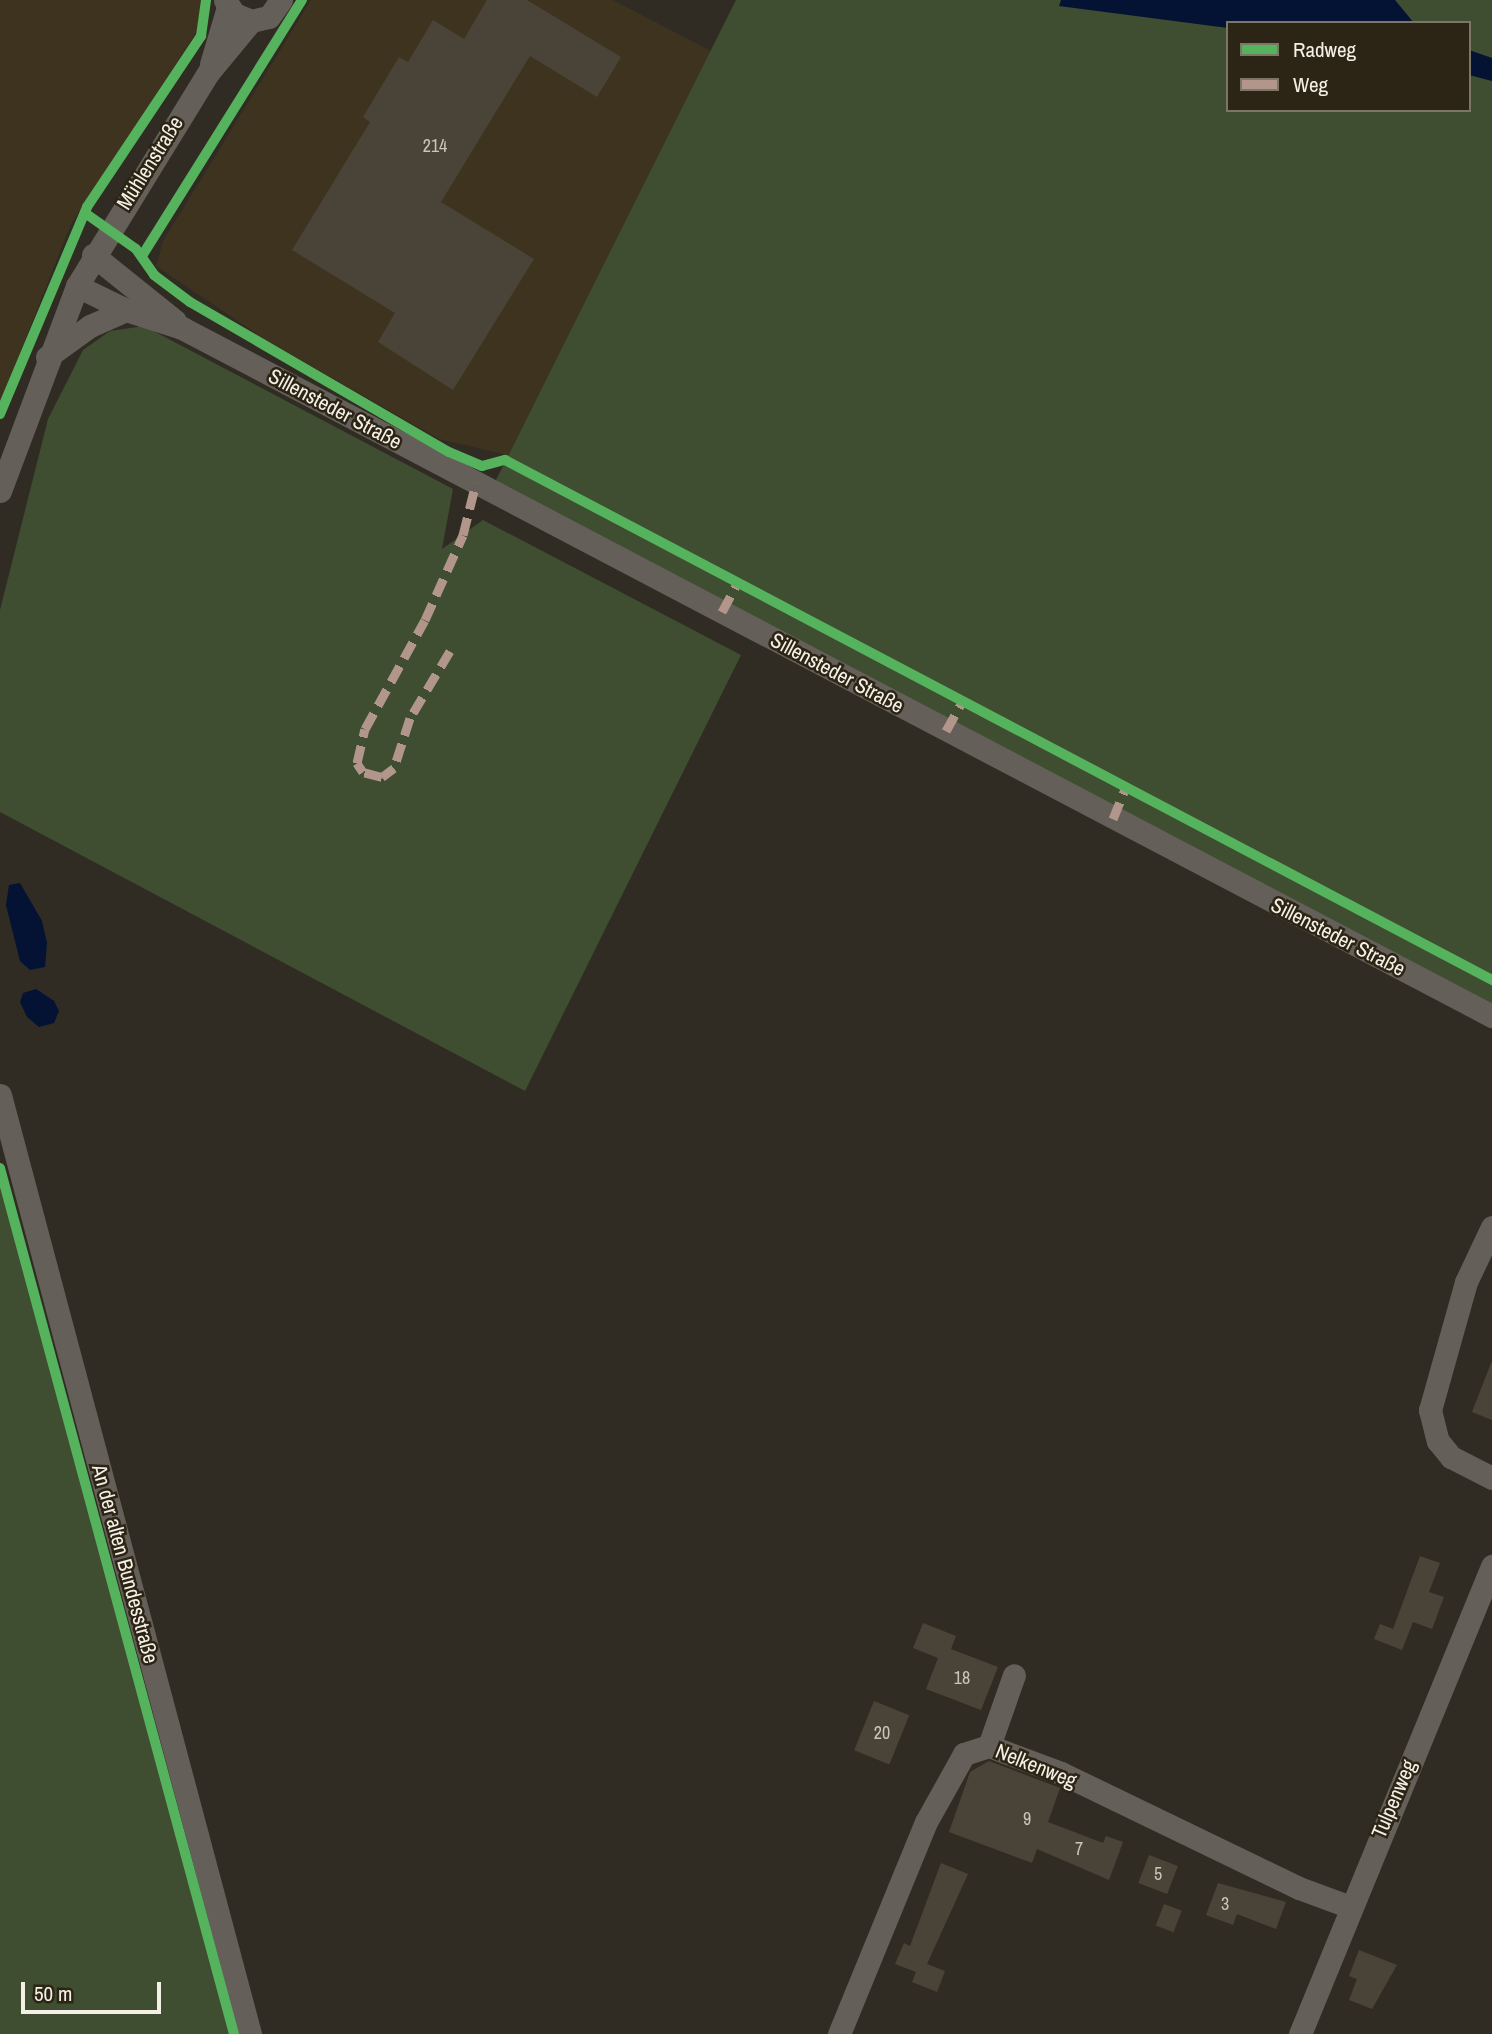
<!DOCTYPE html>
<meta charset="utf-8">
<style>
body{margin:0}
#map{position:relative;width:1492px;height:2034px;overflow:hidden;background:#302c24;font-family:"Archivo Narrow",sans-serif}
div>[style]{position:absolute}
.built>*{inset:0;background:#3d331f}
.green>*{inset:0;background:#3f4d30}
.water>*{inset:0;background:#041234}
.building>*{inset:0;background:#4a4438;transform-origin:0 0}
.minor>*{height:23px;margin:-11.5px;padding:0 11.5px;transform-origin:11.5px;border-radius:11.5px;background:#646059}
.quiet>*{height:9px;margin-top:-4.5px;transform-origin:0;background:repeating-linear-gradient(90deg,#b2968c 0 18px,transparent 0 27px)}
.cycleway>*{height:10px;margin:-5px;padding:0 5px;transform-origin:5px;border-radius:5px;background:#56b35d}
span{translate:-50% -50%;white-space:nowrap;text-align:center;line-height:1.15;-webkit-text-stroke:5px #2c2415;paint-order:stroke}
.number-label{font-size:18px;color:#cac5ba}
.number-label span{-webkit-text-stroke-width:0}
.street-label{font-size:21px;color:#f5f0e6}
.legend{position:absolute;left:1226px;top:21px;width:245px;height:91px;box-sizing:border-box;background:#2c2415;border:2px solid #7c7669;margin:0;padding:9px 12px;list-style:none;font-size:21px;color:#f5f0e6}
.legend li{display:flex;align-items:center;gap:14px;height:35px}
.legend b{width:35px;border:2px solid #7c7669}
.scale{position:absolute;left:21px;top:1982px;width:140px;height:32px;box-sizing:border-box;border:4px solid #f5f0e6;border-top:0;padding-left:9px;font-size:21px;line-height:24px;white-space:nowrap;color:#f5f0e6;-webkit-text-stroke:5px #2c2415;paint-order:stroke}
</style>
<div id="map">
<div class="built">
<div style="clip-path:polygon(0 0,202px 0,201px 25px,71px 224px,0 403px)"></div>
<div style="clip-path:polygon(311px 0,613px 0,713px 52px,508px 455px,439px 439px,266px 340px,156px 266px,163px 241px)"></div>
</div>
<div class="green">
<div style="clip-path:polygon(evenodd,736px 0,1492px 0,1492px 1008px,495px 482px,736px 0,1228px 23px,1469px 23px,1469px 110px,1228px 110px,1228px 23px)"></div>
<div style="clip-path:polygon(144px 326px,453px 489px,442px 549px,483px 520px,741px 655px,525px 1091px,0 812px,0 610px,48px 419px,83px 350px,110px 331px)"></div>
<div style="clip-path:polygon(0 1181px,211px 1964px,229px 2034px,0 2034px)"></div>
</div>
<div class="water">
<div style="clip-path:polygon(1061px 0,1395px 0,1414px 23px,1228px 23px,1228px 28px,1059px 6px)"></div>
<div style="clip-path:polygon(1469px 50px,1492px 58px,1492px 81px,1469px 75px)"></div>
<div style="clip-path:polygon(20px 883px,42px 921px,47px 943px,45px 967px,30px 970px,20px 961px,6px 905px,9px 885px)"></div>
<div style="clip-path:polygon(36px 989px,54px 1001px,59px 1011px,54px 1023px,39px 1027px,27px 1017px,20px 1002px,23px 993px)"></div>
</div>
<div class="building">
<div style="clip-path:polygon(487px 0,527px 0,621px 57px,597px 97px,530px 56px,441px 202px,534px 259px,453px 390px,378px 342px,395px 313px,292px 250px,370px 122px,363px 117px,399px 57px,408px 62px,433px 20px,464px 39px)"></div>
<div style="clip-path:polygon(1491px 1363px,1492px 1363px,1492px 1420px,1472px 1412px)"></div>
<div style="clip-path:polygon(1420px 1556px,1440px 1563px,1429px 1592px,1444px 1597px,1432px 1629px,1413px 1622px,1402px 1650px,1374px 1639px,1380px 1624px,1393px 1629px)"></div>
<div style="clip-path:polygon(923px 1623px,956px 1636px,951px 1649px,998px 1667px,981px 1710px,926px 1689px,938px 1658px,913px 1648px)"></div>
<div style="left:874px;top:1701px;width:38px;height:53px;rotate:22deg"></div>
<div style="clip-path:polygon(989px 1761px,1060px 1788px,1048px 1822px,1103px 1843px,1106px 1836px,1123px 1842px,1109px 1880px,1037px 1849px,1032px 1863px,949px 1832px,970px 1772px)"></div>
<div style="left:1149px;top:1855px;width:31px;height:30px;rotate:21deg"></div>
<div style="clip-path:polygon(941px 1863px,968px 1874px,927px 1964px,945px 1971px,937px 1992px,912px 1982px,916px 1972px,895px 1964px,904px 1943px,910px 1946px)"></div>
<div style="clip-path:polygon(1218px 1883px,1286px 1902px,1276px 1929px,1237px 1914px,1233px 1925px,1206px 1915px)"></div>
<div style="left:1164px;top:1904px;width:19px;height:23px;rotate:21deg"></div>
<div style="clip-path:polygon(1359px 1950px,1397px 1965px,1372px 2009px,1349px 2000px,1357px 1979px,1349px 1976px)"></div>
</div>
<div class="minor">
<div style="left:225px;top:0;width:17px;rotate:57deg"></div>
<div style="left:234px;top:14px;width:18px;rotate:22deg"></div>
<div style="left:251px;top:21px;width:18px;rotate:-13deg"></div>
<div style="left:269px;top:17px;width:21px;rotate:-55deg"></div>
<div style="left:211px;top:64px;width:59px;rotate:-73.4deg"></div>
<div style="left:93px;top:255px;width:105px;rotate:38.8deg"></div>
<div style="left:77px;top:286px;width:55px;rotate:26.1deg"></div>
<div style="left:126px;top:310px;width:59px;rotate:17.8deg"></div>
<div style="left:182px;top:328px;width:1480px;rotate:27.71deg"></div>
<div style="left:47px;top:357px;width:53px;rotate:-35.8deg"></div>
<div style="left:90px;top:326px;width:39px;rotate:-24deg"></div>
<div style="left:0;top:491px;width:219px;rotate:-69.4deg"></div>
<div style="left:77px;top:286px;width:250px;rotate:-58.4deg"></div>
<div style="left:208px;top:73px;width:67px;rotate:-50.4deg"></div>
<div style="left:0;top:1095px;width:972px;rotate:75.09deg"></div>
<div style="left:1492px;top:1227px;width:61px;rotate:115.3deg"></div>
<div style="left:1466px;top:1282px;width:133px;rotate:105.7deg"></div>
<div style="left:1430px;top:1410px;width:32px;rotate:76deg"></div>
<div style="left:1438px;top:1441px;width:21px;rotate:51deg"></div>
<div style="left:1451px;top:1457px;width:46px;rotate:27.1deg"></div>
<div style="left:989px;top:1746px;width:75px;rotate:-70.6deg"></div>
<div style="left:839px;top:2034px;width:229px;rotate:-67.7deg"></div>
<div style="left:926px;top:1822px;width:78px;rotate:-60.8deg"></div>
<div style="left:964px;top:1754px;width:26px;rotate:-18deg"></div>
<div style="left:989px;top:1746px;width:77px;rotate:20.6deg"></div>
<div style="left:1061px;top:1773px;width:264px;rotate:25.8deg"></div>
<div style="left:1299px;top:1888px;width:52px;rotate:20.2deg"></div>
<div style="left:1300px;top:2034px;width:506px;rotate:-67.69deg"></div>
</div>
<div class="quiet">
<div style="left:722px;top:612px;width:34px;rotate:-62deg"></div>
<div style="left:450px;top:651px;width:78px;rotate:120.8deg"></div>
<div style="left:410px;top:718px;width:52px;rotate:107.7deg"></div>
<div style="left:394px;top:768px;width:15px;rotate:143deg"></div>
<div style="left:382px;top:777px;width:20px;rotate:-165deg"></div>
<div style="left:363px;top:772px;width:11px;rotate:-124deg"></div>
<div style="left:357px;top:763px;width:35px;rotate:-77deg"></div>
<div style="left:365px;top:729px;width:124px;rotate:-61.2deg"></div>
<div style="left:425px;top:620px;width:93px;rotate:-65.9deg"></div>
<div style="left:463px;top:535px;width:54px;rotate:-76deg"></div>
<div style="left:946px;top:731px;width:35px;rotate:-61deg"></div>
<div style="left:1113px;top:819px;width:35px;rotate:-68deg"></div>
</div>
<div class="cycleway">
<div style="left:85px;top:213px;width:62px;rotate:35.2deg"></div>
<div style="left:136px;top:249px;width:32px;rotate:55deg"></div>
<div style="left:154px;top:275px;width:45px;rotate:36.9deg"></div>
<div style="left:190px;top:302px;width:299px;rotate:30.1deg"></div>
<div style="left:449px;top:452px;width:36px;rotate:23deg"></div>
<div style="left:482px;top:466px;width:24px;rotate:-15deg"></div>
<div style="left:505px;top:460px;width:1116px;rotate:27.78deg"></div>
<div style="left:142px;top:256px;width:302px;rotate:-58deg"></div>
<div style="left:0;top:414px;width:225px;rotate:-67.2deg"></div>
<div style="left:87px;top:207px;width:206px;rotate:-56.3deg"></div>
<div style="left:201px;top:36px;width:36px;rotate:-82deg"></div>
<div style="left:0;top:1168px;width:897px;rotate:74.88deg"></div>
</div>
<div class="number-label">
<span style="left:435px;top:146px">214</span>
<span style="left:962px;top:1678px">18</span>
<span style="left:882px;top:1733px">20</span>
<span style="left:1027px;top:1819px">9</span>
<span style="left:1079px;top:1849px">7</span>
<span style="left:1158px;top:1874px">5</span>
<span style="left:1225px;top:1904px">3</span>
</div>
<div class="street-label">
<span style="left:150px;top:163px;rotate:-58deg">Mühlenstraße</span>
<span style="left:335px;top:409px;rotate:28deg">Sillensteder Straße</span>
<span style="left:837px;top:673px;rotate:28deg">Sillensteder Straße</span>
<span style="left:1338px;top:937px;rotate:27deg">Sillensteder Straße</span>
<span style="left:125px;top:1564px;rotate:75deg">An der alten Bundesstraße</span>
<span style="left:1036px;top:1766px;rotate:22deg">Nelkenweg</span>
<span style="left:1394px;top:1799px;rotate:-67deg">Tulpenweg</span>
</div>
<ul class="legend">
<li><b style="height:9px;background:#56b35d"></b>Radweg</li>
<li><b style="height:9px;background:#b2968c"></b>Weg</li>
</ul>
<div class="scale">50 m</div>
</div>
